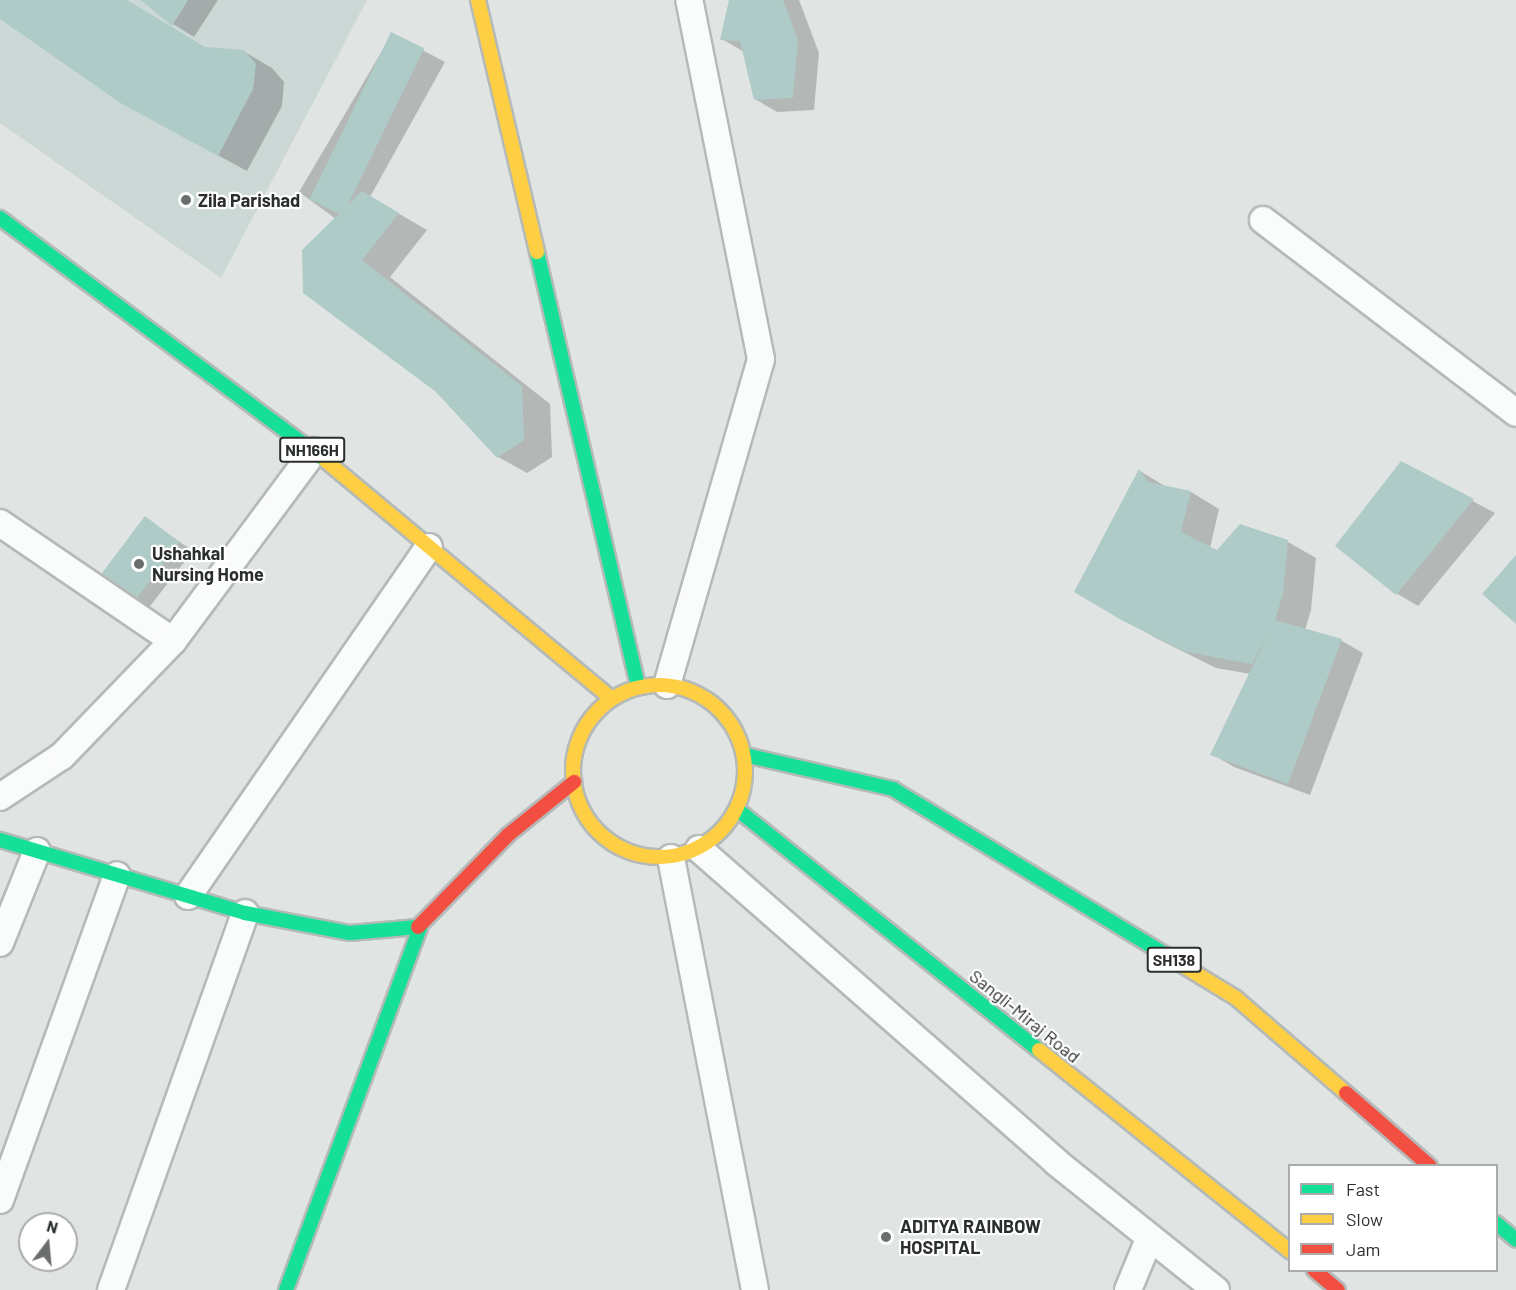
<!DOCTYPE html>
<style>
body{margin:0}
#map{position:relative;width:1516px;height:1290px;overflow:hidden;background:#e0e5e4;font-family:Barlow,sans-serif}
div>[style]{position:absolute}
.built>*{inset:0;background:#ccd8d5}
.shadow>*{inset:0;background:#0003}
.building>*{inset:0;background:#afcbc7;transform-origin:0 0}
.roads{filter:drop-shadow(2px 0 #b5bab9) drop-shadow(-2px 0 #b5bab9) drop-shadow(0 2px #b5bab9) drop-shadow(0 -2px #b5bab9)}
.street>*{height:26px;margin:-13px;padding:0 13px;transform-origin:13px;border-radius:13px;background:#fafbfb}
.fast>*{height:14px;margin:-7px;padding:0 7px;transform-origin:7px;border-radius:7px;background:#16e098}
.slow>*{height:14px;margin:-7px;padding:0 7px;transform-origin:7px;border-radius:7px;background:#ffcf43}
.slow>.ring{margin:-7px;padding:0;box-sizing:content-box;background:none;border:14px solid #ffcf43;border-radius:50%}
.jam>*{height:14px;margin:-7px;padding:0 7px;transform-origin:7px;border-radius:7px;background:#f24e42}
.dots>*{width:16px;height:16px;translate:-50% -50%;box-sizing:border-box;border:3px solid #fff;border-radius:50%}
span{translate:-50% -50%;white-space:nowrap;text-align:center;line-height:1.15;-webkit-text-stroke:4.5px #fff;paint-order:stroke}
.shield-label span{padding:2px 4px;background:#fff;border:2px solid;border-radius:4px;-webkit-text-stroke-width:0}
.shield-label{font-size:16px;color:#2a2e2d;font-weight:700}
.poi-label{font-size:18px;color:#2a2e2d;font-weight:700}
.left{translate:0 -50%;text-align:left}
.street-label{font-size:18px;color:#2a2e2d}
.legend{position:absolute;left:1288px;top:1164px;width:210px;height:108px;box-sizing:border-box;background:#fff;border:2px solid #aaabab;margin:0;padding:8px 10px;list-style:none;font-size:18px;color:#2a2e2d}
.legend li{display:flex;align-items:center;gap:12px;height:30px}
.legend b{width:30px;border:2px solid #aaabab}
.north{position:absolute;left:18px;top:1212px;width:60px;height:60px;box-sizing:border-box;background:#fff;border:2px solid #aaabab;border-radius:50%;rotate:16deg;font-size:16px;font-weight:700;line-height:24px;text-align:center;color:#2a2e2d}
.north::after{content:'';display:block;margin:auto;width:21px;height:27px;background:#6a6e6d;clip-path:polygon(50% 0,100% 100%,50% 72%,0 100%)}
</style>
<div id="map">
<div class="built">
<div style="clip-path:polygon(0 0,367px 0,221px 278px,0 123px)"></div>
</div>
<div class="shadow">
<div style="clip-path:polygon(0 0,124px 0,205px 48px,243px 51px,272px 68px,284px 82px,282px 106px,247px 171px,153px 120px,0 17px)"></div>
<div style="clip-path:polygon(143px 0,218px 0,194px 37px,173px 24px)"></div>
<div style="clip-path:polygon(730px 0,799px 0,819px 53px,814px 110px,777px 112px,755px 99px,744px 52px,722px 39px)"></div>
<div style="clip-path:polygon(392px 34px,445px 62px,370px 197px,427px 230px,390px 277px,550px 404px,552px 457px,527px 473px,498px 457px,437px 391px,336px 219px,299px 192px)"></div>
<div style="clip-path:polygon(1402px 463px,1495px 513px,1418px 606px,1396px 593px)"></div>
<div style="clip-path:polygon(1140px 471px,1168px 488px,1191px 492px,1219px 509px,1210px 548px,1217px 552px,1288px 542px,1316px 558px,1311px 610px,1305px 630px,1342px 641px,1363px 653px,1310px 795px,1234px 767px,1212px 754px,1251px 674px,1216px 668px,1154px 637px,1076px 592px)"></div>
<div style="clip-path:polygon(145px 518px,193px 551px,147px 610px,133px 602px)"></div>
</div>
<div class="building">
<div style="clip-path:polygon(0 0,127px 0,205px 47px,244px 50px,256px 64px,253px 89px,218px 156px,122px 104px,0 19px)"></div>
<div style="clip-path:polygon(141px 0,188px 0,172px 26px)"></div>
<div style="clip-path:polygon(729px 0,783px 0,798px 40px,793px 98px,754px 100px,740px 41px,720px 40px)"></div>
<div style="left:391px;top:32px;width:37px;height:186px;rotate:26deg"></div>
<div style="clip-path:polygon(362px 191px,399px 213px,362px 260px,522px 386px,524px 440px,497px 458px,436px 392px,303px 293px,302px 250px)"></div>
<div style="clip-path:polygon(1401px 461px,1474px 499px,1396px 595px,1335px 546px)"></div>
<div style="clip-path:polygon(1139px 469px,1148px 482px,1191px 491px,1181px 532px,1217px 550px,1240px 524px,1288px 540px,1283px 594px,1275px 620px,1342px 639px,1288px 784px,1210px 755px,1267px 636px,1252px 664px,1186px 652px,1123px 621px,1074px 592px)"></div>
<div style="left:145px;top:516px;width:43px;height:77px;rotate:37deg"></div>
<div style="clip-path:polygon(1516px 555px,1516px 624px,1482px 594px)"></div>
</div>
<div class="roads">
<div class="street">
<div style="left:1263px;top:220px;width:318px;rotate:37.3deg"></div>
<div style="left:0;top:523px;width:209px;rotate:34.3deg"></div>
<div style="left:667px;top:685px;width:339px;rotate:-73.9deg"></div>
<div style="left:761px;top:359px;width:366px;rotate:-101.3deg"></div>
<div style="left:0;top:797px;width:74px;rotate:-33.5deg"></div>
<div style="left:62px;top:756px;width:160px;rotate:-46deg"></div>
<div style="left:173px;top:641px;width:237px;rotate:-53.4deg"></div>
<div style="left:699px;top:849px;width:475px;rotate:41.2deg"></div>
<div style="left:1056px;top:1162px;width:205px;rotate:38.7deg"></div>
<div style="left:671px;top:858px;width:440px;rotate:79deg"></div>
<div style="left:188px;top:896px;width:424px;rotate:-55.4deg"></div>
<div style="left:0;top:943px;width:99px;rotate:-68.1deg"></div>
<div style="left:0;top:1200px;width:345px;rotate:-70.2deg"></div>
<div style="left:111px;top:1290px;width:400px;rotate:-70.4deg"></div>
<div style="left:1128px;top:1290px;width:57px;rotate:-67.5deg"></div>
</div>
<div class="fast">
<div style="left:0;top:218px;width:405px;rotate:36.7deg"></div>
<div style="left:537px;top:252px;width:447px;rotate:76.9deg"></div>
<div style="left:745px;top:755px;width:152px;rotate:12.9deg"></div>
<div style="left:893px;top:789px;width:338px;rotate:31.3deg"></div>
<div style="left:738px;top:810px;width:385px;rotate:38.6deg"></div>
<div style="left:0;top:840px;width:256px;rotate:16.6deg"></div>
<div style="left:245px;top:913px;width:107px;rotate:10.8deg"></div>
<div style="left:350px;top:933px;width:68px;rotate:-5deg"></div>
<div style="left:1496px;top:1223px;width:26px;rotate:40deg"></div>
<div style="left:286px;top:1290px;width:387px;rotate:-69.7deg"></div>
</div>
<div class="slow">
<div style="left:478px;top:0;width:259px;rotate:76.8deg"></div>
<div style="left:325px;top:460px;width:373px;rotate:39.8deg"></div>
<div class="ring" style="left:573px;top:685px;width:158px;height:158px"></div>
<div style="left:1182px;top:965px;width:63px;rotate:31.4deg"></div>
<div style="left:1236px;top:998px;width:145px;rotate:40.8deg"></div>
<div style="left:1039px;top:1050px;width:322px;rotate:38.7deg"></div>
</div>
<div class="jam">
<div style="left:418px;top:927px;width:129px;rotate:-45.6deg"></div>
<div style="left:508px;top:835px;width:85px;rotate:-38.8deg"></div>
<div style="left:1346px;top:1093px;width:111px;rotate:41deg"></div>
<div style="left:1314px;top:1270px;width:31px;rotate:40deg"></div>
</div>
</div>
<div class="dots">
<div style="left:186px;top:200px;background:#6a6e6d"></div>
<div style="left:139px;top:564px;background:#6a6e6d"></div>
<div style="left:886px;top:1237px;background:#6a6e6d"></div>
</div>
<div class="shield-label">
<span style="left:312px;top:450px">NH166H</span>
<span style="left:1174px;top:960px">SH138</span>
</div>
<div class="poi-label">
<span class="left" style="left:198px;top:200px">Zila Parishad</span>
<span class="left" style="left:152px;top:564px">Ushahkal<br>Nursing Home</span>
<span class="left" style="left:900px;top:1237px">ADITYA RAINBOW<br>HOSPITAL</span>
</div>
<div class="street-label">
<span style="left:1025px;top:1016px;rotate:39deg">Sangli-Miraj Road</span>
</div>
<ul class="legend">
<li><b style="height:8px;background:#16e098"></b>Fast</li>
<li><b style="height:8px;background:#ffcf43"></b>Slow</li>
<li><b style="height:8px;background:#f24e42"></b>Jam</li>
</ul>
<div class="north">N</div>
</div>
